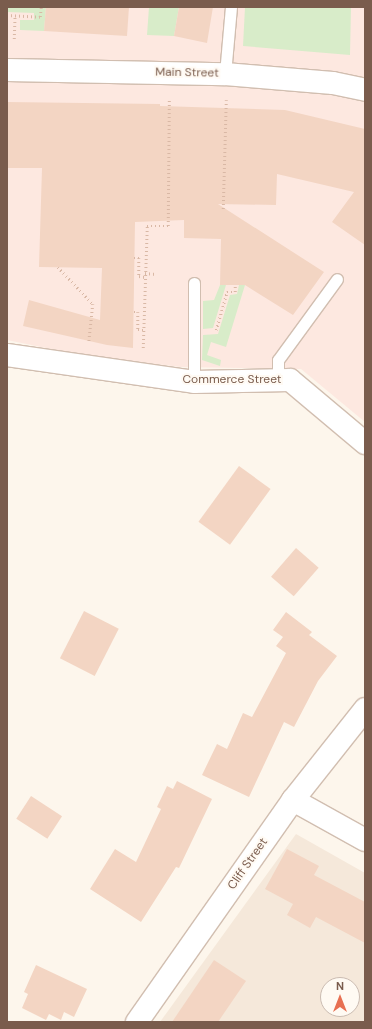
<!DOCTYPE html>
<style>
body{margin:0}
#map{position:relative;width:372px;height:1029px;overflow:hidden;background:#fdf6ec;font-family:"DM Sans",sans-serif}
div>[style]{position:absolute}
.residential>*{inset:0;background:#f5e8da}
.commercial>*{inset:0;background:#fde8e0}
.green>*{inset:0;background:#d8ecc9}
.building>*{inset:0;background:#f3d5c3;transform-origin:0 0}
.path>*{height:2.5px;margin-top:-1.25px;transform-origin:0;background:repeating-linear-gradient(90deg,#d9b8a5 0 1px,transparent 0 4px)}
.roads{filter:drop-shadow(1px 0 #d1beb0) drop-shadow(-1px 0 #d1beb0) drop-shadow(0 1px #d1beb0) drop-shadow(0 -1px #d1beb0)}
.service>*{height:11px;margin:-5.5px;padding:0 5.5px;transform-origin:5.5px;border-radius:5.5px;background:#fff}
.minor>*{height:22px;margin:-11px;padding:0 11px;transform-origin:11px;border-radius:11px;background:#fff}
.secondary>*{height:22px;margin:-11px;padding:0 11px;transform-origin:11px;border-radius:11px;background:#fff}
span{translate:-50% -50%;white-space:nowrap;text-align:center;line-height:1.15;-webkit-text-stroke:4px #fffaf3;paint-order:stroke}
.street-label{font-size:12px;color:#7a5c4d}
.frame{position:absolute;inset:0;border:8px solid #7a5c4d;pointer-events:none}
.north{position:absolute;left:320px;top:977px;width:40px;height:40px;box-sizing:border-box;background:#fffaf3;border:1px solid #cabbb1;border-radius:50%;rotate:0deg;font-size:11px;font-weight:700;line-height:16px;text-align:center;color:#7a5c4d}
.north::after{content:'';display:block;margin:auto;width:14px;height:18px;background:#e76f51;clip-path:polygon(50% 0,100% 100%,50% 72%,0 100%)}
</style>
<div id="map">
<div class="residential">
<div style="clip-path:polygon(evenodd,296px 834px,365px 873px,365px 1022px,160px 1022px,296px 834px,328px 985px,352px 985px,352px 1009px,328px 1009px,328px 985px)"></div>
</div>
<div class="commercial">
<div style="clip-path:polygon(7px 7px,365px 7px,365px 422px,301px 369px,181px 367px,80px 355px,7px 340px)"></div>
</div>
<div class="green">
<div style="clip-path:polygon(7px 7px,46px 7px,44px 31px,20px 30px,20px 20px,34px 20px,34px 13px,7px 12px)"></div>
<div style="clip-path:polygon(149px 7px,179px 7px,174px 36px,147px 35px)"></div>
<div style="clip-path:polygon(245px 7px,351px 7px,350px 55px,243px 46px)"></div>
<div style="clip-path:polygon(220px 285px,226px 285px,213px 328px,203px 329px,203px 301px,214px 300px)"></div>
<div style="clip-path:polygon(239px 285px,245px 285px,226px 347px,211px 342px,207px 355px,221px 360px,220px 366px,202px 360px,203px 335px,218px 334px,230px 295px,237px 294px)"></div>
</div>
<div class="building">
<div style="clip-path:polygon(46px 7px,129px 7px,127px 36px,44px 31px)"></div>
<div style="clip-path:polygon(179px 7px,213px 7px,207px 43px,174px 36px)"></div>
<div style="clip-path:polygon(7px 102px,160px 104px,160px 106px,285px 110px,365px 129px,365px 245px,332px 222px,354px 192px,277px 174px,276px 205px,218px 204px,324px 272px,293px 315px,245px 285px,220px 285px,221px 239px,184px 238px,184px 220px,135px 222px,133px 348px,107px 345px,23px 326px,29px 300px,100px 320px,102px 268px,39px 267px,42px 168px,7px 168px)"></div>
<div style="left:239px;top:466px;width:39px;height:69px;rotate:36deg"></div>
<div style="left:296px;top:548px;width:30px;height:38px;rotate:41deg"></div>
<div style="left:84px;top:611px;width:39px;height:53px;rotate:27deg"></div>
<div style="clip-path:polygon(286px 612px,312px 632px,309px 635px,337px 656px,318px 681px,294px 727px,284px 722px,249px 797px,202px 775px,217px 744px,227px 749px,243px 713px,252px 717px,286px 653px,276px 646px,283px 637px,273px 630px)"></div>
<div style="clip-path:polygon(177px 781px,212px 799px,179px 868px,176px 867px,141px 922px,90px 889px,115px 849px,136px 862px,161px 809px,157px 807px,167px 786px,173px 789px)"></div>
<div style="left:31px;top:796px;width:37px;height:27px;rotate:33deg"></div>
<div style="clip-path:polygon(287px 849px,319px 866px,314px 875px,365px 902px,365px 943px,316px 917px,310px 928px,287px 915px,293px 904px,265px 889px)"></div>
<div style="clip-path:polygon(214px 960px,246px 981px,218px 1022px,172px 1022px)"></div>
<div style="clip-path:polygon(36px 965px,87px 989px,74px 1017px,64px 1012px,61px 1020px,49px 1014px,46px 1020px,22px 1008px,28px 994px,24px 992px)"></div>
</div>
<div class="path">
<div style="left:7px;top:15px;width:33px;rotate:3deg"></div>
<div style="left:40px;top:17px;width:10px;rotate:-84deg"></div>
<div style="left:14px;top:39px;width:23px;rotate:-88deg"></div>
<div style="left:223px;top:209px;width:109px;rotate:-88.4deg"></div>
<div style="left:134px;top:258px;width:5px"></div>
<div style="left:139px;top:258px;width:18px;rotate:90deg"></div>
<div style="left:139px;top:276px;width:6px;rotate:9deg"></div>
<div style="left:58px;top:267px;width:51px;rotate:46.6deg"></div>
<div style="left:93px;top:304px;width:37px;rotate:96deg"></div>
<div style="left:145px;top:273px;width:11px;rotate:5deg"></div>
<div style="left:134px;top:312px;width:4px"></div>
<div style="left:138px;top:312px;width:18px;rotate:90deg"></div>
<div style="left:138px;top:330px;width:6px"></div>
<div style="left:216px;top:330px;width:40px;rotate:-74deg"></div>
<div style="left:227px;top:292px;width:8px"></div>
<div style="left:235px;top:292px;width:7px;rotate:-90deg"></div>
<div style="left:143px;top:348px;width:122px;rotate:-88.1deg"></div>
<div style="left:147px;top:226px;width:21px"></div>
<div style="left:168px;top:226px;width:126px;rotate:-89.5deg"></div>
</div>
<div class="roads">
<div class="service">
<div style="left:225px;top:74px;width:67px;rotate:-84.9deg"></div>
<div style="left:278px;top:380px;width:20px;rotate:-90deg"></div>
<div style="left:278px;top:360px;width:100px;rotate:-53.9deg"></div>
<div style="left:194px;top:382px;width:99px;rotate:-90deg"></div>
</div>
<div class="minor">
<div style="left:7px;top:355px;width:189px;rotate:8.2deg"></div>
<div style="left:194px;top:382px;width:96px;rotate:-1.2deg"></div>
<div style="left:290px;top:380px;width:98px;rotate:40deg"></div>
<div style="left:293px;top:800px;width:82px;rotate:29.1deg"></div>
<div style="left:137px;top:1022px;width:271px;rotate:-54.9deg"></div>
<div style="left:293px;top:800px;width:116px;rotate:-51.6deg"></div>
</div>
<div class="secondary">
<div style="left:7px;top:70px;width:218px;rotate:1.1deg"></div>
<div style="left:225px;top:74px;width:108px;rotate:4.8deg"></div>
<div style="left:333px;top:83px;width:33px;rotate:12deg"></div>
</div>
</div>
<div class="street-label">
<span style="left:187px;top:73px;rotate:1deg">Main Street</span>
<span style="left:232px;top:380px">Commerce Street</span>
<span style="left:248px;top:864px;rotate:-55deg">Cliff Street</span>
</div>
<div class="frame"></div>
<div class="north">N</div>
</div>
